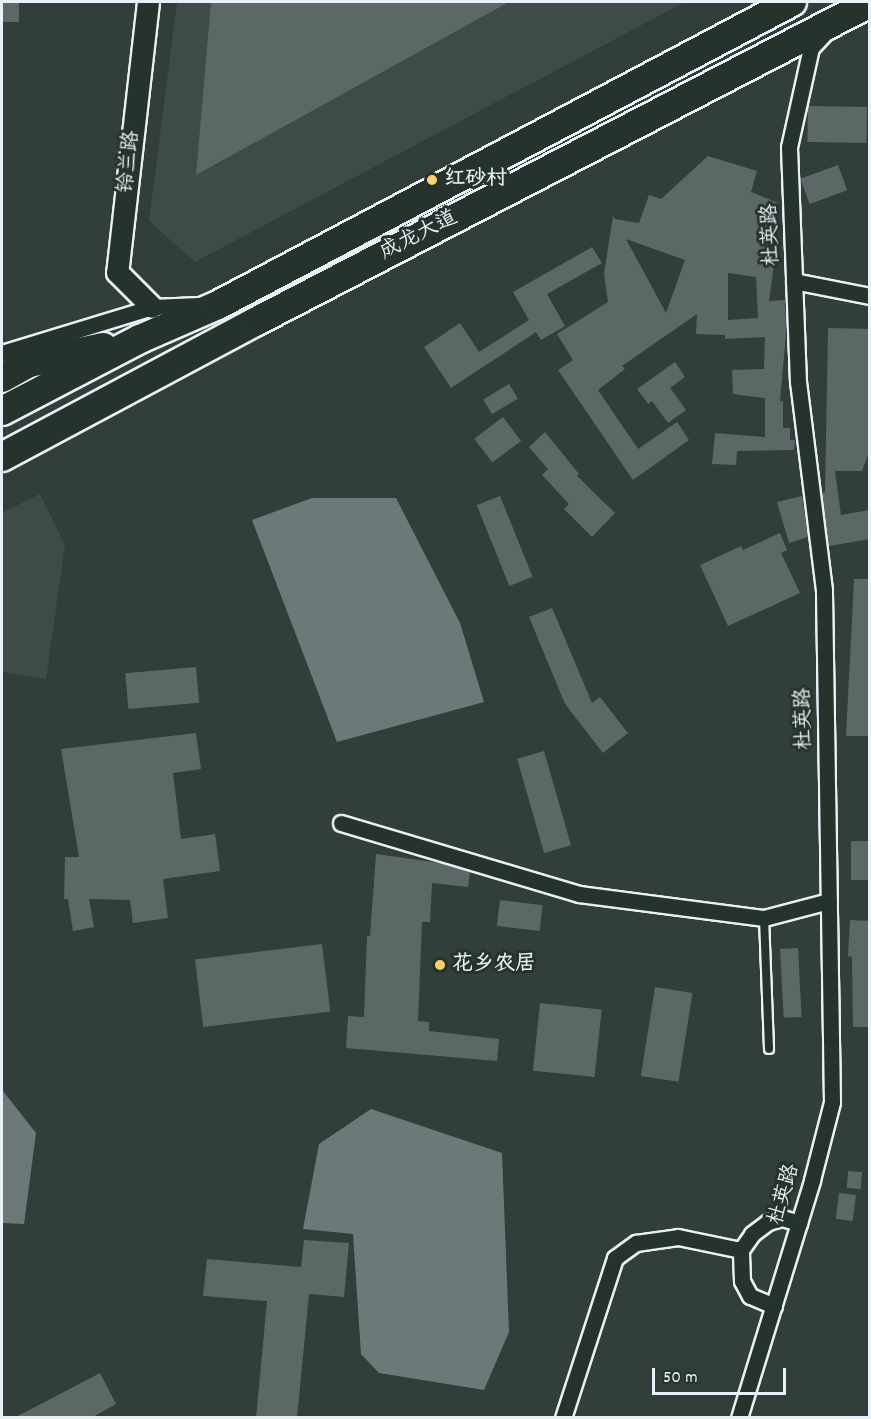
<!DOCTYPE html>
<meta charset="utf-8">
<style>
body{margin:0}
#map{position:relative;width:871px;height:1419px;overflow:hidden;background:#323e39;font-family:Dekko,"LXGW WenKai TC",sans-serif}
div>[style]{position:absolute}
.built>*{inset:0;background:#3f4b46}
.water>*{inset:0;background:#6d7978}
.building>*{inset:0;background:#5c6865;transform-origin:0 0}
.roads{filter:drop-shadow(2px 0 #e8f1f8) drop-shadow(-2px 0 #e8f1f8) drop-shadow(0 2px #e8f1f8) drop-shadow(0 -2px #e8f1f8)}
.lane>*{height:8px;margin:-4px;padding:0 4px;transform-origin:4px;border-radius:4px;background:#26332d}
.street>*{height:15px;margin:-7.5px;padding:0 7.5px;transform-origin:7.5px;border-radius:7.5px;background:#26332d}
.secondary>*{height:21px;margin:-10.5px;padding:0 10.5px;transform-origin:10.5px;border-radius:10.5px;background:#26332d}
.highway>*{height:28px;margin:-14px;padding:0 14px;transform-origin:14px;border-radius:14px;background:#26332d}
.dots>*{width:16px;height:16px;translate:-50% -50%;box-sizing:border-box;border:3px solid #26332d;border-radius:50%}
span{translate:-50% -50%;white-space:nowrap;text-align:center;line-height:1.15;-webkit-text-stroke:6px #26332d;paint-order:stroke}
.street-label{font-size:21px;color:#e8f1f8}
.poi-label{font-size:21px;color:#e8f1f8;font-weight:700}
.left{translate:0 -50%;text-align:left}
.frame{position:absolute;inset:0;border:3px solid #e8f1f8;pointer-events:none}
.scale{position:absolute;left:652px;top:1368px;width:134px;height:27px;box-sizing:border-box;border:3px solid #e8f1f8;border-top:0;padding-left:8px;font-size:18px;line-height:21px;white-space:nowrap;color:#e8f1f8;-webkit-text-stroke:4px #26332d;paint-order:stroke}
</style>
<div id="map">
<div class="built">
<div style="clip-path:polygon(177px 2px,685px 2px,195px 262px,149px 221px)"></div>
<div style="clip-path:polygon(40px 494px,65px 545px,46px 679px,2px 672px,2px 513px)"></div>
</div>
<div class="water">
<div style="clip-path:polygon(312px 498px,396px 498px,460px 623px,484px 702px,337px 742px,252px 520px)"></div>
<div style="clip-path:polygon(3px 1091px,36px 1133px,24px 1224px,2px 1223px)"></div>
<div style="clip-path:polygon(371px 1109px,502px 1153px,509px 1332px,484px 1390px,379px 1373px,361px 1354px,353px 1234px,303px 1229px,319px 1144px)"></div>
</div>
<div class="building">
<div style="left:2px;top:2px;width:17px;height:20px"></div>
<div style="clip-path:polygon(211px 2px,509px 2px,196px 175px)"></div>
<div style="left:808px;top:106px;width:59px;height:36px;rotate:1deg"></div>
<div style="clip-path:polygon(evenodd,708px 156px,757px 171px,751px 192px,778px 203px,766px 234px,778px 236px,769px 301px,785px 300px,786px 334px,780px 401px,783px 401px,783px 428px,790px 428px,790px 440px,795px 440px,794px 450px,737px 451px,736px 465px,712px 464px,715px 433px,765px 437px,765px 398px,733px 394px,732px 370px,764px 369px,765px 337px,725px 339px,725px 335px,696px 334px,697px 314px,622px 366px,625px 369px,598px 390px,638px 449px,677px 422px,689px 440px,633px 480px,558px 370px,573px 360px,557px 334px,608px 302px,604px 274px,613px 216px,615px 219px,639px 223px,649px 195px,661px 199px,708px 156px,626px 239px,685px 260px,666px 313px,626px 239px,708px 156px,728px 273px,756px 277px,758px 318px,728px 320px,728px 273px)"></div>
<div style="left:838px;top:165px;width:27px;height:40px;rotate:70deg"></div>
<div style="clip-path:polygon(592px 247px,602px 263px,547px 294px,565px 326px,541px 340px,536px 332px,451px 388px,424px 347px,460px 323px,479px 352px,529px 320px,513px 292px)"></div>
<div style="clip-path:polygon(828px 328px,870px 329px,870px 449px,862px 471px,835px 471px,841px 515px,870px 510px,870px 539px,829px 546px,822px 493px,825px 492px)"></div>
<div style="clip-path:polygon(675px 362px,685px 377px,670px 388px,686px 410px,668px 423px,652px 401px,648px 404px,637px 389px)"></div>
<div style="left:509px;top:384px;width:17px;height:30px;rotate:59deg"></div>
<div style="left:503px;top:417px;width:30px;height:36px;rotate:53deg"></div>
<div style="clip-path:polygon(545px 432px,579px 474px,577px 476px,615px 513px,592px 537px,564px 509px,569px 504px,542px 475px,548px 469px,529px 447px)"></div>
<div style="left:500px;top:496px;width:87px;height:25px;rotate:68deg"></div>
<div style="clip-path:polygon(802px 496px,808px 537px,789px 543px,777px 502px)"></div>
<div style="clip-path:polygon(780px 533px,787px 550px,781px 553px,800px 593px,728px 626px,700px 565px,741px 546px,743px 550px)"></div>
<div style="clip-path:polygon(854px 579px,870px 579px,870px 736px,846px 736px)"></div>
<div style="clip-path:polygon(552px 608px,592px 703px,600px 697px,628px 733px,603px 753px,565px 704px,529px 617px)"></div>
<div style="left:196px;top:667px;width:36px;height:71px;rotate:85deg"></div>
<div style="clip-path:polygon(196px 733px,201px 769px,173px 773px,181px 839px,215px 834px,220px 871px,163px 879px,168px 918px,133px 923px,130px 900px,89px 899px,94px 927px,73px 931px,68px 899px,64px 899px,65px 857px,79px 857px,61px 749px)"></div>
<div style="left:544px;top:751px;width:98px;height:28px;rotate:74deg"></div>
<div style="left:851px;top:841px;width:19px;height:39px"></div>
<div style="clip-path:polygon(376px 854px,440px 863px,470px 872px,468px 887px,432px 883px,430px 922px,422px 922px,418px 1021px,429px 1022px,429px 1031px,499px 1039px,497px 1061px,346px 1048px,348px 1016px,364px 1017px,367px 936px,370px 936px)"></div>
<div style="left:500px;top:900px;width:43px;height:26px;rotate:7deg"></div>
<div style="clip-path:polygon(850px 920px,870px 921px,870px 1027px,853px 1027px,852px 957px,848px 956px)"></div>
<div style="left:322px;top:944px;width:68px;height:128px;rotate:83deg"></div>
<div style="left:798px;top:948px;width:69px;height:18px;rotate:87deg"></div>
<div style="left:655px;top:987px;width:38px;height:90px;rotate:9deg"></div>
<div style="left:540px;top:1003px;width:62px;height:68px;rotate:6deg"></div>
<div style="left:848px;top:1171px;width:14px;height:17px;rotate:4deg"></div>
<div style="left:839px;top:1193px;width:17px;height:26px;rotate:7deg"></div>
<div style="clip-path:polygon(304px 1240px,349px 1243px,344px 1297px,309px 1294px,297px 1418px,256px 1418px,267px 1301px,203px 1296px,207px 1259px,301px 1267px)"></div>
<div style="clip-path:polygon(100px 1373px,116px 1404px,91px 1418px,14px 1418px)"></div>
</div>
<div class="roads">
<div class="lane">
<div style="left:764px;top:918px;width:131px;rotate:87.8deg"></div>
</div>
<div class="street">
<div style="left:794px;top:281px;width:77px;rotate:11.2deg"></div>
<div style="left:2px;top:353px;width:157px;rotate:-17deg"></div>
<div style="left:152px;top:307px;width:47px;rotate:-2.4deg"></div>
<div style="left:341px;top:823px;width:248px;rotate:16.6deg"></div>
<div style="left:579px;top:894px;width:187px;rotate:7.4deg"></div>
<div style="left:764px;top:918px;width:67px;rotate:-14.7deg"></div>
<div style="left:774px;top:1306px;width:26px;rotate:-157deg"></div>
<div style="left:750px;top:1296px;width:17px;rotate:-118deg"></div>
<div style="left:742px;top:1281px;width:31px;rotate:-92deg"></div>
<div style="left:741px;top:1250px;width:19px;rotate:-55deg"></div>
<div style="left:752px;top:1234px;width:20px;rotate:-37deg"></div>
<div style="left:768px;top:1222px;width:15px;rotate:-16deg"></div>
<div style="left:782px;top:1218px;width:18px;rotate:16deg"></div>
<div style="left:563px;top:1418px;width:168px;rotate:-72deg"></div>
<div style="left:615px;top:1258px;width:26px;rotate:-36deg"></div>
<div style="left:636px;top:1243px;width:42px;rotate:-8.1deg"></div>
<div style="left:678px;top:1237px;width:64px;rotate:11.7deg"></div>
<div style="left:739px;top:1418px;width:249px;rotate:-72.9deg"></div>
<div style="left:812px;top:1180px;width:81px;rotate:-75.6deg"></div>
<div style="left:832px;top:1102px;width:512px;rotate:-90.9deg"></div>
<div style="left:824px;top:590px;width:210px;rotate:-97.1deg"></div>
<div style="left:798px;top:382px;width:235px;rotate:-92.2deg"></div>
<div style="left:789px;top:147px;width:101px;rotate:-77.5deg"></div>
<div style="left:811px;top:48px;width:19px;rotate:-47deg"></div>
</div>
<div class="secondary">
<div style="left:148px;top:2px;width:272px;rotate:96.5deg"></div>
<div style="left:117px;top:272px;width:49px;rotate:45deg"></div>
</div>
<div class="highway">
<div style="left:2px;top:378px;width:31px;rotate:-29deg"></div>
<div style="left:29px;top:363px;width:76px;rotate:-12.2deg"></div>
<div style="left:2px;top:411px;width:156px;rotate:-27.6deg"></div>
<div style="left:140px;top:339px;width:85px;rotate:-23.6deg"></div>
<div style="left:218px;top:305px;width:649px;rotate:-27.83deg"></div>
<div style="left:2px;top:457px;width:287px;rotate:-28.1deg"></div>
<div style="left:255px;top:322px;width:693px;rotate:-27.42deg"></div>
</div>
</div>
<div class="dots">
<div style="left:432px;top:180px;background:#ffd166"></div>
<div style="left:440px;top:965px;background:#ffd166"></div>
</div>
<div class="street-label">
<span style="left:130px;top:162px;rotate:-84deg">铃兰路</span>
<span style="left:772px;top:235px;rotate:-92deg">杜英路</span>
<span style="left:419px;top:236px;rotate:-27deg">成龙大道</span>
<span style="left:805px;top:719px;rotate:-91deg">杜英路</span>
<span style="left:785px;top:1195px;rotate:-74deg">杜英路</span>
</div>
<div class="poi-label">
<span class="left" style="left:444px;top:180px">红砂村</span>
<span class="left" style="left:452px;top:965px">花乡农居</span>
</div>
<div class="frame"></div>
<div class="scale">50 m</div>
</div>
